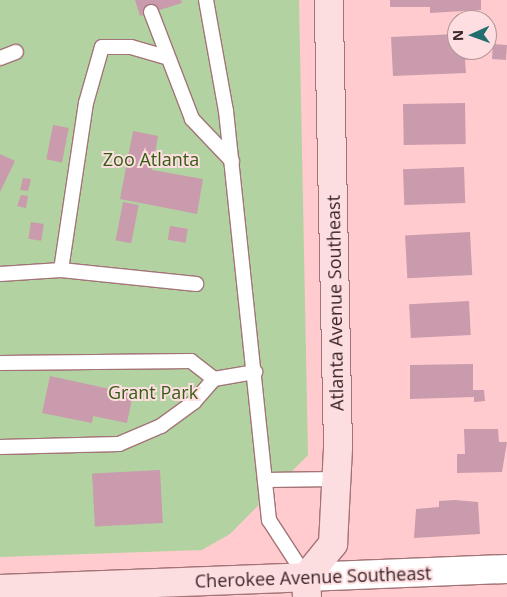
<!DOCTYPE html>
<style>
body{margin:0}
#map{position:relative;width:507px;height:597px;overflow:hidden;background:#ffcbce;font-family:"Open Sans",sans-serif}
div>[style]{position:absolute}
.green>*{inset:0;background:#b2d2a1}
.building>*{inset:0;background:#c99bac;transform-origin:0 0}
.roads{filter:drop-shadow(1px 0 #a37477) drop-shadow(-1px 0 #a37477) drop-shadow(0 1px #a37477) drop-shadow(0 -1px #a37477)}
.lane>*{height:14px;margin:-7px;padding:0 7px;transform-origin:7px;border-radius:7px;background:#fff}
.street>*{height:28px;margin:-14px;padding:0 14px;transform-origin:14px;border-radius:14px;background:#fff}
.secondary>*{height:28px;margin:-14px;padding:0 14px;transform-origin:14px;border-radius:14px;background:#fcdde0}
span{translate:-50% -50%;white-space:nowrap;text-align:center;line-height:1.15;-webkit-text-stroke:4px #fedee0;paint-order:stroke}
.park-label{font-size:18px;color:#335d12}
.street-label{font-size:18px;color:#382526}
.north{position:absolute;left:447px;top:10px;width:50px;height:50px;box-sizing:border-box;background:#fedee0;border:1px solid #af9496;border-radius:50%;rotate:268deg;font-size:14px;font-weight:700;line-height:20px;text-align:center;color:#382526}
.north::after{content:'';display:block;margin:auto;width:18px;height:22px;background:#226d6d;clip-path:polygon(50% 0,100% 100%,50% 72%,0 100%)}
</style>
<div id="map">
<div class="green">
<div style="clip-path:polygon(0 0,299px 0,308px 455px,230px 534px,202px 550px,0 557px)"></div>
</div>
<div class="building">
<div style="clip-path:polygon(135px 0,181px 0,182px 3px,140px 16px)"></div>
<div style="clip-path:polygon(390px 0,481px 0,481px 10px,430px 13px,430px 7px,390px 7px)"></div>
<div style="clip-path:polygon(457px 34px,457px 50px,472px 50px,473px 59px,465px 60px,466px 73px,393px 76px,391px 37px)"></div>
<div style="left:493px;top:44px;width:14px;height:15px;rotate:4deg"></div>
<div style="left:465px;top:103px;width:41px;height:62px;rotate:89deg"></div>
<div style="left:53px;top:125px;width:16px;height:35px;rotate:11deg"></div>
<div style="clip-path:polygon(133px 131px,158px 136px,152px 170px,203px 179px,197px 214px,120px 199px)"></div>
<div style="clip-path:polygon(0 154px,15px 161px,0 192px)"></div>
<div style="left:464px;top:167px;width:36px;height:61px;rotate:88deg"></div>
<div style="clip-path:polygon(23px 178px,31px 179px,28px 191px,20px 190px)"></div>
<div style="clip-path:polygon(21px 195px,28px 196px,26px 208px,17px 206px)"></div>
<div style="left:123px;top:202px;width:16px;height:39px;rotate:11deg"></div>
<div style="left:31px;top:222px;width:13px;height:17px;rotate:9deg"></div>
<div style="left:170px;top:226px;width:18px;height:14px;rotate:9deg"></div>
<div style="left:470px;top:232px;width:43px;height:65px;rotate:87deg"></div>
<div style="left:469px;top:301px;width:34px;height:60px;rotate:87deg"></div>
<div style="clip-path:polygon(473px 364px,473px 390px,484px 390px,485px 401px,474px 402px,474px 397px,410px 399px,410px 365px)"></div>
<div style="clip-path:polygon(50px 376px,133px 394px,127px 423px,93px 416px,92px 423px,42px 413px)"></div>
<div style="clip-path:polygon(464px 429px,498px 429px,499px 442px,507px 442px,502px 472px,457px 473px,457px 454px,465px 454px)"></div>
<div style="left:160px;top:470px;width:53px;height:68px;rotate:87deg"></div>
<div style="clip-path:polygon(455px 500px,478px 502px,480px 534px,414px 538px,416px 509px,439px 507px,439px 501px)"></div>
</div>
<div class="roads">
<div class="lane">
<div style="left:206px;top:0;width:113px;rotate:79.8deg"></div>
<div style="left:226px;top:111px;width:411px;rotate:84deg"></div>
<div style="left:269px;top:520px;width:68px;rotate:57deg"></div>
<div style="left:151px;top:12px;width:115px;rotate:69deg"></div>
<div style="left:192px;top:119px;width:58px;rotate:46.4deg"></div>
<div style="left:0;top:58px;width:17px;rotate:-21deg"></div>
<div style="left:61px;top:270px;width:169px;rotate:-81.5deg"></div>
<div style="left:86px;top:103px;width:58px;rotate:-74.1deg"></div>
<div style="left:102px;top:47px;width:29px"></div>
<div style="left:131px;top:47px;width:36px;rotate:16deg"></div>
<div style="left:0;top:274px;width:61px;rotate:-3.8deg"></div>
<div style="left:61px;top:270px;width:136px;rotate:5.9deg"></div>
<div style="left:0;top:363px;width:191px;rotate:-0.6deg"></div>
<div style="left:191px;top:361px;width:29px;rotate:38deg"></div>
<div style="left:0;top:447px;width:119px;rotate:-1.4deg"></div>
<div style="left:119px;top:444px;width:46px;rotate:-23.2deg"></div>
<div style="left:161px;top:426px;width:41px;rotate:-36deg"></div>
<div style="left:194px;top:402px;width:30px;rotate:-49deg"></div>
<div style="left:214px;top:379px;width:42px;rotate:-9.7deg"></div>
<div style="left:265px;top:480px;width:71px;rotate:-0.8deg"></div>
</div>
<div class="street">
<div style="left:306px;top:577px;width:201px;rotate:-2.3deg"></div>
</div>
<div class="secondary">
<div style="left:0;top:589px;width:306px;rotate:-2.2deg"></div>
<div style="left:307px;top:597px;width:20px;rotate:-93deg"></div>
<div style="left:306px;top:577px;width:43px;rotate:-50.7deg"></div>
<div style="left:333px;top:544px;width:97px;rotate:-87deg"></div>
<div style="left:338px;top:447px;width:447px;rotate:-91.2deg"></div>
</div>
</div>
<div class="park-label">
<span style="left:151px;top:159px">Zoo Atlanta</span>
<span style="left:153px;top:392px">Grant Park</span>
</div>
<div class="street-label">
<span style="left:335px;top:303px;rotate:-91deg">Atlanta Avenue Southeast</span>
<span style="left:313px;top:577px;rotate:-2deg">Cherokee Avenue Southeast</span>
</div>
<div class="north">N</div>
</div>
